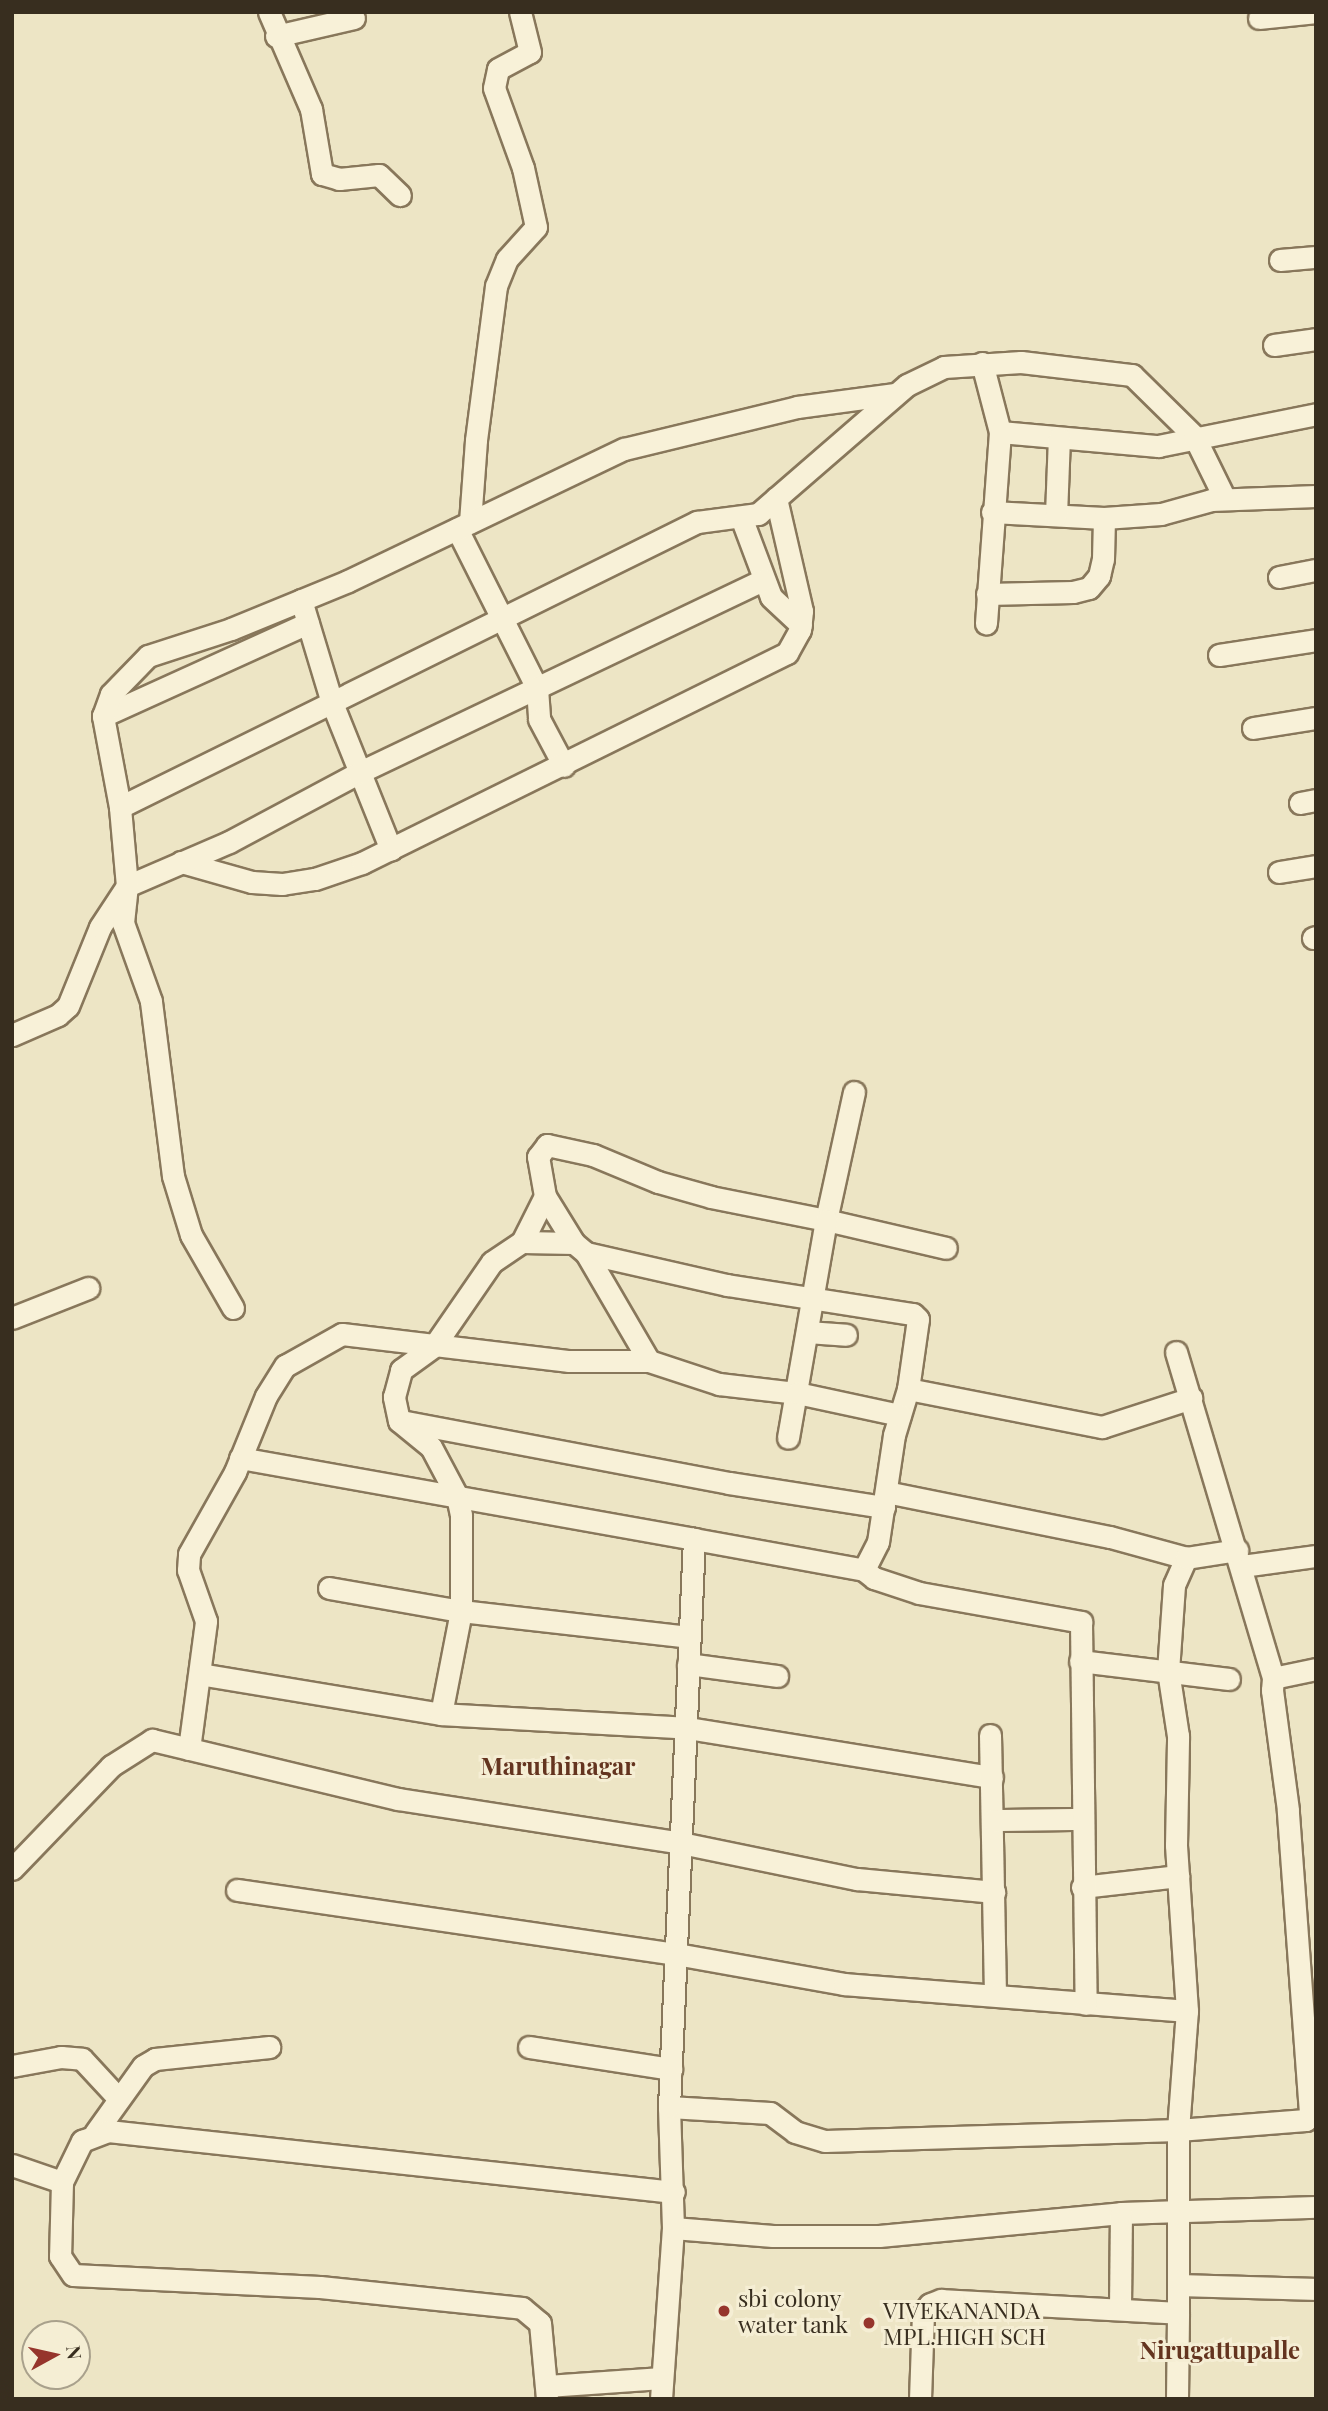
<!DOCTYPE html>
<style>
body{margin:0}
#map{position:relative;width:1328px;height:2411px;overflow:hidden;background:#ede5c5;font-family:"Playfair Display",serif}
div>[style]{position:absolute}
.roads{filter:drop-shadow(2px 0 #88775b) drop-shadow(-2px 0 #88775b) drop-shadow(0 2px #88775b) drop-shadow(0 -2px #88775b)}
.street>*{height:21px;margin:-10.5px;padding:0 10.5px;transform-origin:10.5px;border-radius:10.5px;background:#f8f1d8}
.dots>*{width:19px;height:19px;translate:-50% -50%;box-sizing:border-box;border:4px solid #f5eed4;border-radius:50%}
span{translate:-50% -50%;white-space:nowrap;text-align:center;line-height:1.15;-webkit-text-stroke:6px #f5eed4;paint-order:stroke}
.poi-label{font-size:23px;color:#382e1f}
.left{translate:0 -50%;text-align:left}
.neighbourhood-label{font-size:24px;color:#64341f;font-weight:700}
.frame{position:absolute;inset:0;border:14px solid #382e1f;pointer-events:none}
.north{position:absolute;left:21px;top:2320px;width:70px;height:70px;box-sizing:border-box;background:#f5eed4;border:2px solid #a9a18c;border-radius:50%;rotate:82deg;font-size:19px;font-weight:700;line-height:28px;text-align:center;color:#382e1f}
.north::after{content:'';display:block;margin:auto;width:24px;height:32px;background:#96352c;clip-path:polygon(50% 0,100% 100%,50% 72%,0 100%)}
</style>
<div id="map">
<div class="roads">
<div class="street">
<div style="left:269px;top:12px;width:106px;rotate:66.6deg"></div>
<div style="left:311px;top:109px;width:66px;rotate:80.4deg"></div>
<div style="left:322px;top:174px;width:18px;rotate:16deg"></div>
<div style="left:339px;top:179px;width:40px;rotate:-5.7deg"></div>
<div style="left:379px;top:175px;width:29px;rotate:44deg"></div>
<div style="left:1259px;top:18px;width:57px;rotate:-6deg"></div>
<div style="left:276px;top:36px;width:80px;rotate:-13deg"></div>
<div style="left:1280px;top:260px;width:36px;rotate:-5deg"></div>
<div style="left:1274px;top:345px;width:42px;rotate:-8.1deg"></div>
<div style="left:982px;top:363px;width:71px;rotate:75.4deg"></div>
<div style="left:1000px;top:432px;width:192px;rotate:94.2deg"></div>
<div style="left:1000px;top:432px;width:159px;rotate:5.1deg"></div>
<div style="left:1158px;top:446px;width:161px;rotate:-11.4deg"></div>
<div style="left:992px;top:512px;width:112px;rotate:3.1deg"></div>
<div style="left:1104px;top:518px;width:57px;rotate:-4deg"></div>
<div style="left:1161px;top:514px;width:52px;rotate:-15.6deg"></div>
<div style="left:1211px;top:500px;width:105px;rotate:-2.2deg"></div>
<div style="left:1056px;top:515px;width:77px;rotate:-87.8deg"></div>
<div style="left:741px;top:517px;width:85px;rotate:69.4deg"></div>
<div style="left:771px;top:597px;width:41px;rotate:43deg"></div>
<div style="left:470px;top:522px;width:82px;rotate:-85.8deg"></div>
<div style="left:476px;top:440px;width:155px;rotate:-82.6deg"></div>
<div style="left:496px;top:286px;width:29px;rotate:-68deg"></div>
<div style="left:507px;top:259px;width:43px;rotate:-47.8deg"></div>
<div style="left:536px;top:227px;width:60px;rotate:-102.4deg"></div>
<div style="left:523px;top:168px;width:85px;rotate:-109.9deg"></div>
<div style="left:494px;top:88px;width:19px;rotate:-78deg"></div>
<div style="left:498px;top:69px;width:36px;rotate:-28deg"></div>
<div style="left:530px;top:52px;width:41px;rotate:-104deg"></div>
<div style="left:457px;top:529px;width:178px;rotate:63.3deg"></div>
<div style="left:537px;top:688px;width:31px;rotate:86deg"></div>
<div style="left:539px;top:719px;width:53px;rotate:62deg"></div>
<div style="left:1279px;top:577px;width:38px;rotate:-11deg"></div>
<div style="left:987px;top:594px;width:86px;rotate:-1.3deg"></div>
<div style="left:1073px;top:592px;width:16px;rotate:-14deg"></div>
<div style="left:1089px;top:588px;width:16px;rotate:-50deg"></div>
<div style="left:1099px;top:576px;width:17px;rotate:-77deg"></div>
<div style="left:1103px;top:559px;width:41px;rotate:-88.6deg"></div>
<div style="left:301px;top:600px;width:108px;rotate:73.2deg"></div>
<div style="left:332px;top:703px;width:158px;rotate:68.1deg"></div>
<div style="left:1219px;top:655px;width:98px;rotate:-8.8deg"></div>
<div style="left:103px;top:716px;width:225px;rotate:-24.4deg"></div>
<div style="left:1253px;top:728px;width:64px;rotate:-9deg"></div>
<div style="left:1300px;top:803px;width:16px;rotate:-11deg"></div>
<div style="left:120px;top:807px;width:644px;rotate:-26.29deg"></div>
<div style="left:697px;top:522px;width:62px;rotate:-7.5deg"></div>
<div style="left:758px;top:514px;width:197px;rotate:-40.9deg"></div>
<div style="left:907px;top:385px;width:41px;rotate:-25.9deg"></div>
<div style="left:944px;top:367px;width:77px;rotate:-3.7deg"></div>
<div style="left:1021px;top:362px;width:112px;rotate:6.7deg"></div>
<div style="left:1132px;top:375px;width:87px;rotate:44.5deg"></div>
<div style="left:1194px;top:436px;width:70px;rotate:63.8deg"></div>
<div style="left:181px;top:862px;width:74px;rotate:15.7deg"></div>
<div style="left:252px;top:882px;width:30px;rotate:4deg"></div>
<div style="left:282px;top:884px;width:33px;rotate:-9deg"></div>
<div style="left:315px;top:879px;width:50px;rotate:-18.8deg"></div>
<div style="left:362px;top:863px;width:474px;rotate:-26.3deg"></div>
<div style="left:787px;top:653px;width:26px;rotate:-61deg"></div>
<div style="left:800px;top:630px;width:19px;rotate:-84deg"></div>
<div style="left:802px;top:611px;width:116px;rotate:-103deg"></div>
<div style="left:1279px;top:872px;width:37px;rotate:-9deg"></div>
<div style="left:1313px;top:938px;width:3px;rotate:-18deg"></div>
<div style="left:12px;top:1035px;width:50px;rotate:-23.5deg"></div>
<div style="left:58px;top:1015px;width:13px;rotate:-42deg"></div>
<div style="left:68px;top:1006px;width:85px;rotate:-67.9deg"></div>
<div style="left:100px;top:927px;width:49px;rotate:-56.6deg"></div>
<div style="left:127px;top:886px;width:111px;rotate:-23.3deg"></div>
<div style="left:229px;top:842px;width:146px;rotate:-28.1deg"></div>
<div style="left:358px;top:773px;width:449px;rotate:-25.5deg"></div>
<div style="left:854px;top:1092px;width:131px;rotate:102.3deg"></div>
<div style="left:826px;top:1220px;width:123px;rotate:13.1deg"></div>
<div style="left:522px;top:1242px;width:52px;rotate:1.1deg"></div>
<div style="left:586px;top:1253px;width:145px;rotate:12.8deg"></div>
<div style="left:727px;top:1285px;width:188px;rotate:8.9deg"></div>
<div style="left:913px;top:1314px;width:7px;rotate:45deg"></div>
<div style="left:918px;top:1319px;width:71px;rotate:98.1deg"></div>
<div style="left:908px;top:1389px;width:48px;rotate:106.9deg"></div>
<div style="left:894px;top:1435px;width:108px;rotate:98.5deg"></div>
<div style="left:878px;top:1542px;width:31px;rotate:117deg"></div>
<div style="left:233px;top:1308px;width:84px;rotate:-119.9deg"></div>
<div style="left:191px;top:1235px;width:62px;rotate:-107deg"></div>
<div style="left:173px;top:1176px;width:176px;rotate:-97.2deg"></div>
<div style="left:151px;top:1001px;width:83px;rotate:-109.7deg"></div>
<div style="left:123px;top:923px;width:37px;rotate:-84deg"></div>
<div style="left:127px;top:886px;width:79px;rotate:-95.1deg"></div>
<div style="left:120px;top:807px;width:93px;rotate:-100.6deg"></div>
<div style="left:103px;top:716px;width:23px;rotate:-70deg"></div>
<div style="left:111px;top:694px;width:53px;rotate:-45.8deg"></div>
<div style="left:148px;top:656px;width:87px;rotate:-18deg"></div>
<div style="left:231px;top:629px;width:126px;rotate:-22.3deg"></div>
<div style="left:348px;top:581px;width:306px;rotate:-25.6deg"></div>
<div style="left:624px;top:449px;width:178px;rotate:-13.6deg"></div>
<div style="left:797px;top:407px;width:99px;rotate:-7.6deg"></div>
<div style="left:12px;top:1318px;width:82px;rotate:-21.5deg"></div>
<div style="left:807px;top:1332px;width:39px;rotate:4deg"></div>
<div style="left:1176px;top:1352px;width:340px;rotate:73.4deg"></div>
<div style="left:649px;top:1361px;width:125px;rotate:-120.3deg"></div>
<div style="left:586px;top:1253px;width:16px;rotate:-140deg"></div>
<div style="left:574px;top:1243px;width:55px;rotate:-121.7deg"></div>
<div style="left:545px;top:1196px;width:40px;rotate:-100deg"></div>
<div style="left:538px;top:1157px;width:15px;rotate:-53deg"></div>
<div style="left:547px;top:1145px;width:47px;rotate:12.3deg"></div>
<div style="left:593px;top:1155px;width:70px;rotate:22.6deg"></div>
<div style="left:658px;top:1182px;width:55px;rotate:15.8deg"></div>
<div style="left:711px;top:1197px;width:117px;rotate:11.3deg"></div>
<div style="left:826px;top:1220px;width:221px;rotate:99.9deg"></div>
<div style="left:908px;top:1389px;width:198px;rotate:11.1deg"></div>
<div style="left:1102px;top:1427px;width:94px;rotate:-18deg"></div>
<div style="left:401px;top:1421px;width:334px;rotate:10.7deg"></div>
<div style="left:729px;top:1483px;width:157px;rotate:8.8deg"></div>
<div style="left:240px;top:1458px;width:461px;rotate:10.1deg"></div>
<div style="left:886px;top:1492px;width:228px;rotate:11.4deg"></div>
<div style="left:1110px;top:1537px;width:79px;rotate:15.4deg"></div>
<div style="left:1242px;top:1566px;width:75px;rotate:-7.7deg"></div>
<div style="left:329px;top:1588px;width:134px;rotate:9.9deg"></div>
<div style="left:461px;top:1611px;width:229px;rotate:6.5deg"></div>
<div style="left:1080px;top:1661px;width:150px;rotate:6.9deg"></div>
<div style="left:688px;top:1664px;width:90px;rotate:7.7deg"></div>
<div style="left:200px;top:1674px;width:244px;rotate:9.4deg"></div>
<div style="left:441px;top:1714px;width:247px;rotate:3.2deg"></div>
<div style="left:688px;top:1728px;width:308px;rotate:9.2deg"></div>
<div style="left:441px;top:1714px;width:105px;rotate:-79deg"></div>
<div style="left:461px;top:1611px;width:96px;rotate:-90deg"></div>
<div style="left:461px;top:1515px;width:19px;rotate:-102deg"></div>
<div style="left:457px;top:1496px;width:55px;rotate:-118deg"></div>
<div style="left:431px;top:1447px;width:41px;rotate:-140.9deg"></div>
<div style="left:399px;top:1421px;width:25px;rotate:-102deg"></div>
<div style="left:394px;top:1397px;width:28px;rotate:-75deg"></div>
<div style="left:401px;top:1370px;width:41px;rotate:-36deg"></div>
<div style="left:434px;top:1346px;width:102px;rotate:-55.4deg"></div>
<div style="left:492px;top:1262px;width:36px;rotate:-34deg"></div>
<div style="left:522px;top:1242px;width:51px;rotate:-63.4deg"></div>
<div style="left:990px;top:1735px;width:258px;rotate:88.9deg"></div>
<div style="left:189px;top:1749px;width:129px;rotate:-82.4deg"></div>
<div style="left:206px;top:1621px;width:54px;rotate:-109.4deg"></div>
<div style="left:188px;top:1570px;width:16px;rotate:-86deg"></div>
<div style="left:189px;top:1554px;width:94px;rotate:-60.7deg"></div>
<div style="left:235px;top:1472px;width:82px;rotate:-67.8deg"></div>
<div style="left:266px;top:1396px;width:36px;rotate:-58deg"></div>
<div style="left:285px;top:1366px;width:65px;rotate:-29.3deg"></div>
<div style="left:342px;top:1334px;width:229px;rotate:6.8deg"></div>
<div style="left:569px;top:1361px;width:80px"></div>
<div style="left:649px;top:1361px;width:74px;rotate:18.2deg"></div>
<div style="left:719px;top:1384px;width:79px;rotate:6.6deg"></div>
<div style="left:797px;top:1393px;width:105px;rotate:12.1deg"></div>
<div style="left:993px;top:1820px;width:87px;rotate:-0.7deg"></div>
<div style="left:12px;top:1869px;width:143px;rotate:-46.1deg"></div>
<div style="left:111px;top:1766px;width:49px;rotate:-32.4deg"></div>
<div style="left:152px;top:1740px;width:253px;rotate:13.5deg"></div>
<div style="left:398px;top:1799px;width:286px;rotate:8.8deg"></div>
<div style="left:681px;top:1843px;width:180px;rotate:11.6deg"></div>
<div style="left:857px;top:1879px;width:138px;rotate:5.4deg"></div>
<div style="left:1082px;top:1887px;width:97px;rotate:-6.5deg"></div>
<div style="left:237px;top:1890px;width:444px;rotate:8.3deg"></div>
<div style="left:676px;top:1954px;width:171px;rotate:10.1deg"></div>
<div style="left:844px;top:1984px;width:344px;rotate:4.5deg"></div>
<div style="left:529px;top:2047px;width:144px;rotate:8.8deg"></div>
<div style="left:12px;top:2066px;width:50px;rotate:-10.4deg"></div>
<div style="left:61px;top:2057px;width:21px;rotate:5deg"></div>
<div style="left:82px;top:2059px;width:54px;rotate:47.2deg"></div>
<div style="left:669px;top:2107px;width:101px;rotate:3.4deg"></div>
<div style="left:770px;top:2113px;width:31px;rotate:37deg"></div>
<div style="left:795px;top:2132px;width:31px;rotate:17deg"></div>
<div style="left:825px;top:2141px;width:353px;rotate:-1.8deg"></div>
<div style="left:1178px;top:2130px;width:128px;rotate:-4.5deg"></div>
<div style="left:1306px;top:2120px;width:8px;rotate:-60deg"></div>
<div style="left:1310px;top:2113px;width:304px;rotate:-94.2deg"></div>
<div style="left:1288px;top:1810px;width:121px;rotate:-97.6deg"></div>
<div style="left:1272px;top:1690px;width:12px;rotate:-85deg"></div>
<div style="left:1273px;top:1678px;width:44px;rotate:-11.8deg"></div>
<div style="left:95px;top:2133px;width:82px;rotate:-54.4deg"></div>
<div style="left:143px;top:2066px;width:14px;rotate:-30deg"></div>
<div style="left:155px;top:2059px;width:115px;rotate:-6deg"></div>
<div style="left:12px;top:2165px;width:53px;rotate:18.8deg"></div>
<div style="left:62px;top:2182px;width:46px;rotate:-64deg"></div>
<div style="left:82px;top:2141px;width:28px;rotate:-21deg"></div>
<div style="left:108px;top:2131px;width:569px;rotate:6.15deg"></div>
<div style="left:62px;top:2182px;width:74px;rotate:91.5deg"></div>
<div style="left:60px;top:2256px;width:23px;rotate:56deg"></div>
<div style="left:73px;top:2275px;width:247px;rotate:2.8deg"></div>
<div style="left:320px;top:2287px;width:203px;rotate:5.9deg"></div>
<div style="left:522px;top:2308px;width:23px;rotate:40deg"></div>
<div style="left:540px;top:2323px;width:76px;rotate:84.7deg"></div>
<div style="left:673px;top:2228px;width:100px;rotate:4.6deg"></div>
<div style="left:773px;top:2236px;width:106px"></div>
<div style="left:879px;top:2236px;width:243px;rotate:-5.4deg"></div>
<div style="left:1121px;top:2213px;width:195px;rotate:-1.8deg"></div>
<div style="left:1180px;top:2285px;width:136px;rotate:1.7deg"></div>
<div style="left:1120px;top:2307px;width:94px;rotate:-89.4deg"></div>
<div style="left:547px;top:2386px;width:115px;rotate:-4deg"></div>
<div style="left:661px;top:2399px;width:171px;rotate:-86deg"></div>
<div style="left:673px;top:2228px;width:121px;rotate:-91.9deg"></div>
<div style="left:669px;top:2107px;width:569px;rotate:-87.48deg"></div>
<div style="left:694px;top:1539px;width:173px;rotate:10.3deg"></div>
<div style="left:864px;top:1570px;width:13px;rotate:39deg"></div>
<div style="left:874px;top:1578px;width:47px;rotate:18.4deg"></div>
<div style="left:919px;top:1593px;width:165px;rotate:10.1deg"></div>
<div style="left:1081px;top:1622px;width:382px;rotate:89.3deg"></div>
<div style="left:920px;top:2399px;width:86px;rotate:-88deg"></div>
<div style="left:923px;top:2313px;width:11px;rotate:-52deg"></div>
<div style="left:930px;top:2304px;width:12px;rotate:-20deg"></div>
<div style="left:941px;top:2300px;width:237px;rotate:3.1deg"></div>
<div style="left:1178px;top:2313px;width:183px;rotate:-90deg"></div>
<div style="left:1178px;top:2130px;width:119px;rotate:-85.7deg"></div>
<div style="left:1187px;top:2011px;width:166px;rotate:-93.8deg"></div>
<div style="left:1176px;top:1845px;width:109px;rotate:-88.9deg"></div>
<div style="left:1178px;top:1736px;width:66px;rotate:-98.7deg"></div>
<div style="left:1168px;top:1671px;width:86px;rotate:-86deg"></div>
<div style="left:1174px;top:1585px;width:30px;rotate:-66deg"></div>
<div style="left:1186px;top:1558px;width:52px;rotate:-8.9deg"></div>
<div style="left:1177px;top:2399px;width:86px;rotate:-89.3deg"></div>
</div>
</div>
<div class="dots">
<div style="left:724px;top:2311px;background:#96352c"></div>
<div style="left:869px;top:2323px;background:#96352c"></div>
</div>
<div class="poi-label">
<span class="left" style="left:738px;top:2311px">sbi colony<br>water tank</span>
<span class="left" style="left:883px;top:2323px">VIVEKANANDA<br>MPL.HIGH SCH</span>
</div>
<div class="neighbourhood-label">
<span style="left:558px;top:1766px">Maruthinagar</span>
<span style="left:1220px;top:2350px">Nirugattupalle</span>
</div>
<div class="frame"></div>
<div class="north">N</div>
</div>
